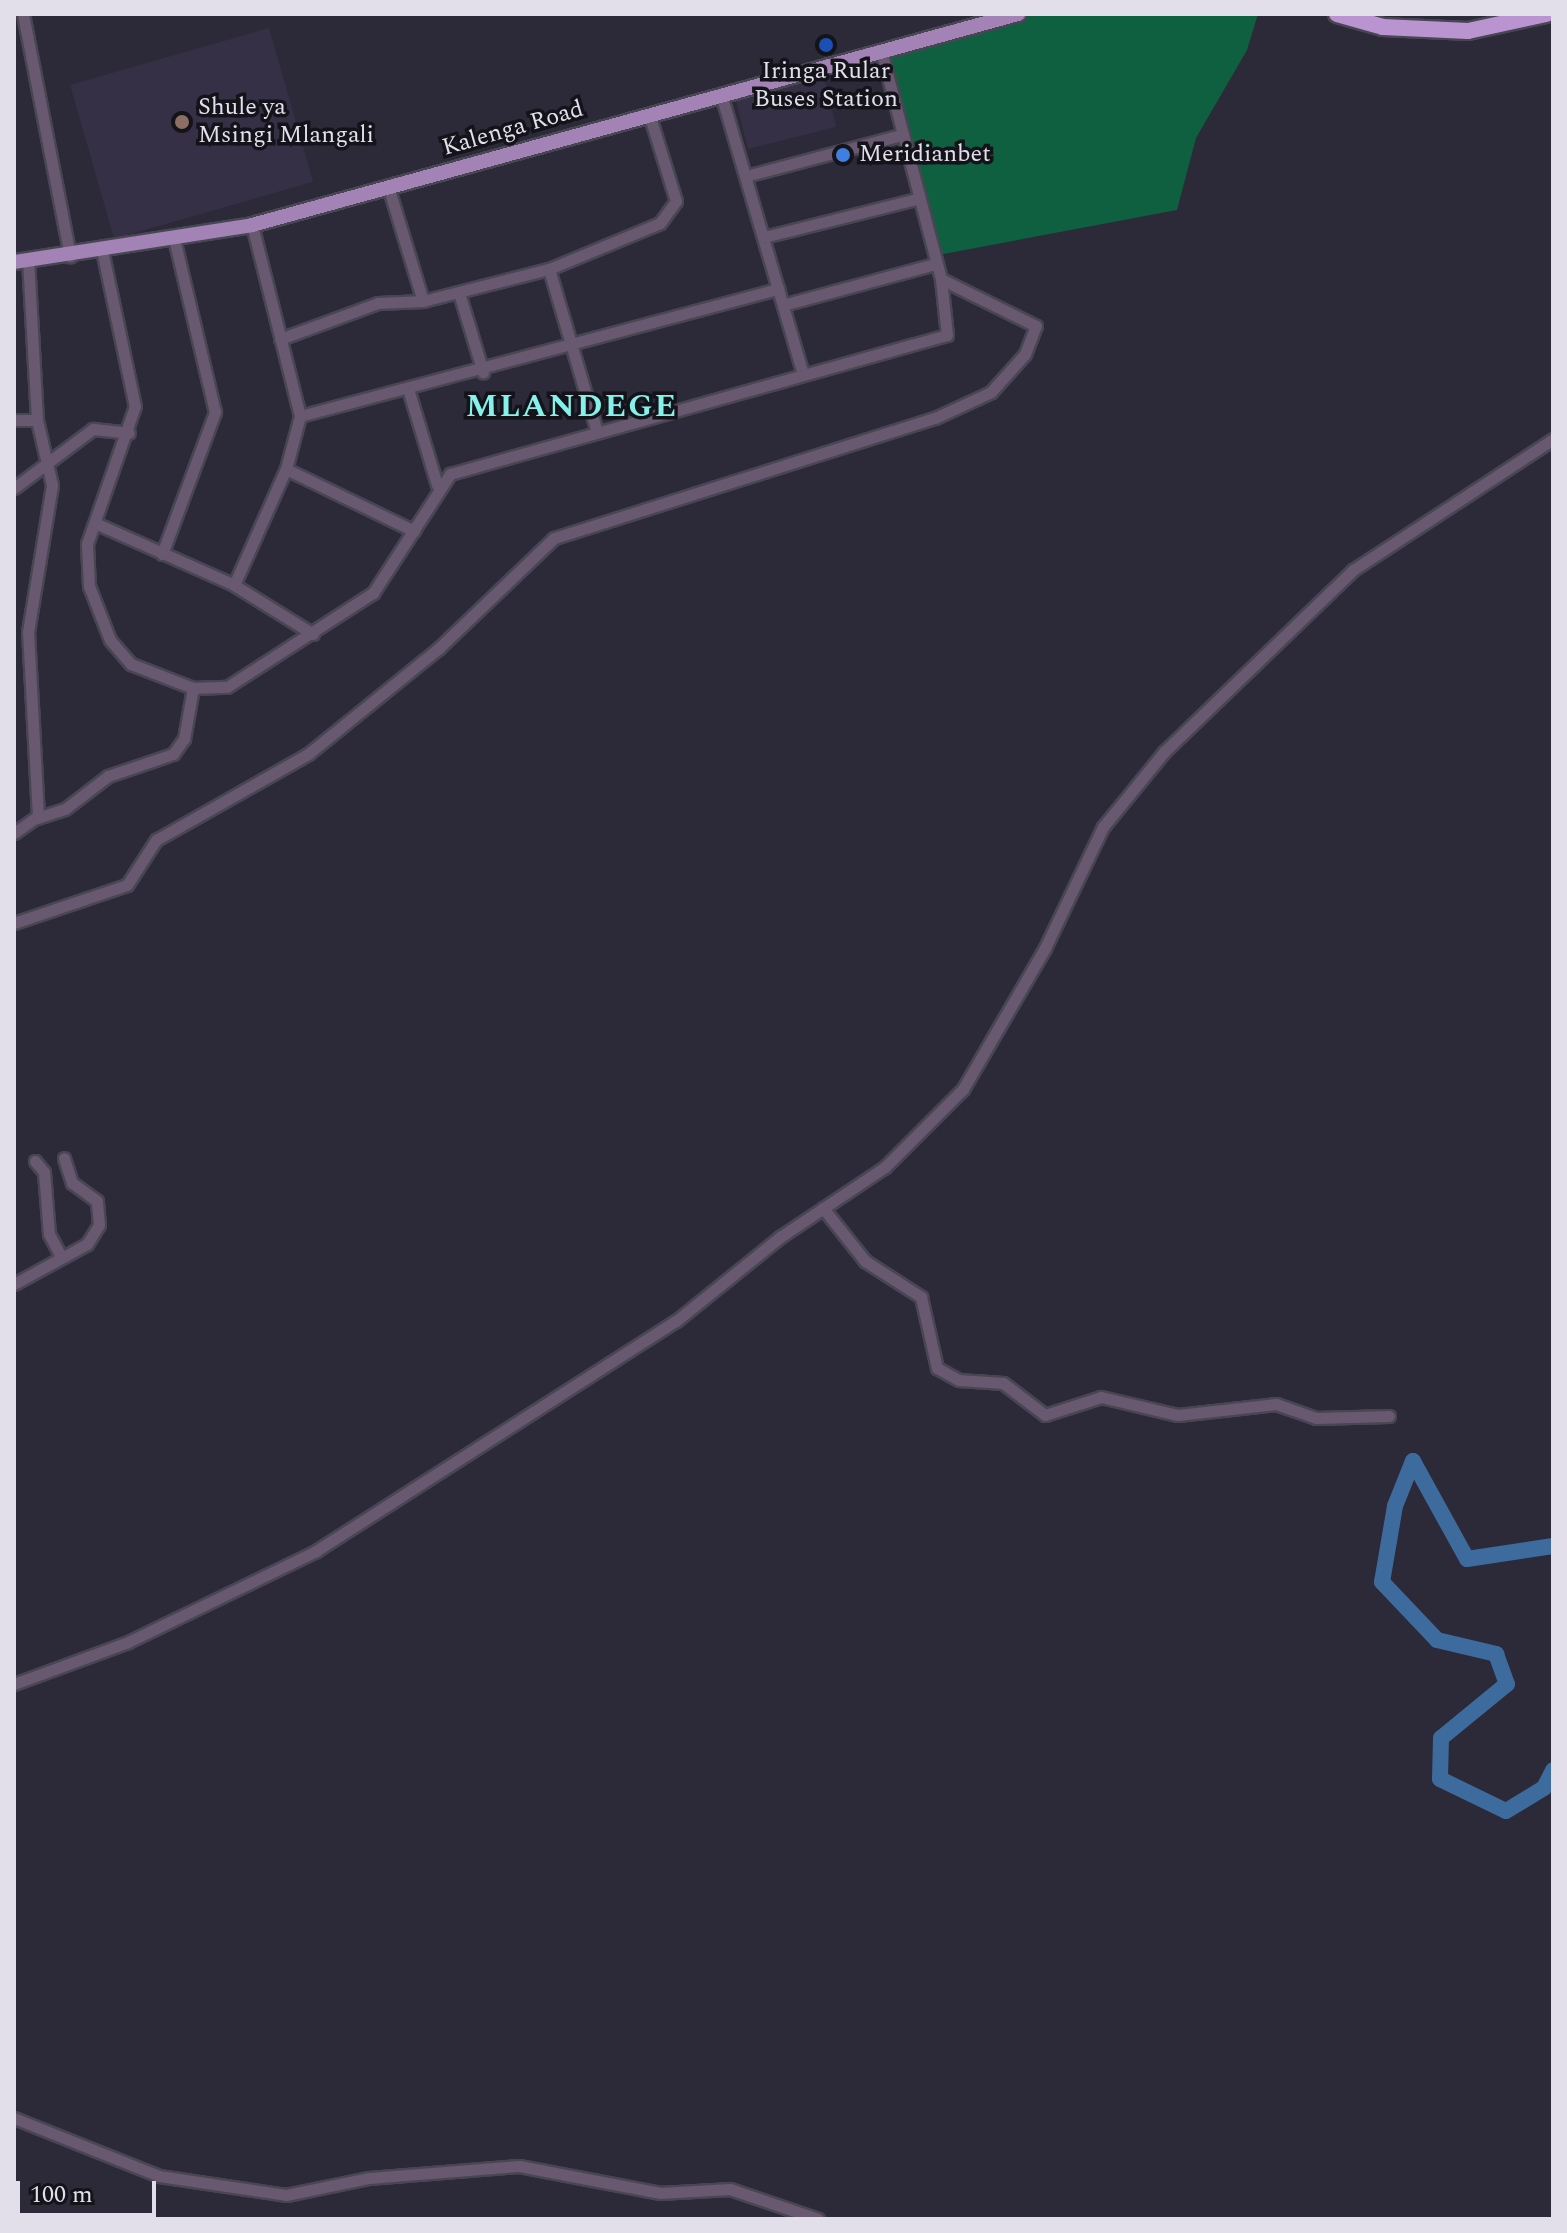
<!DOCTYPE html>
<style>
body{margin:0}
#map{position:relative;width:1567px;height:2233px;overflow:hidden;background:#2c2938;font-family:Spectral,serif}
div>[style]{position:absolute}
.built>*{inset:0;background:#353046;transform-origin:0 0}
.green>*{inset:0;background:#0f6040}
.river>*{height:16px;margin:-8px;padding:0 8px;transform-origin:8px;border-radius:8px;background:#3e6b9d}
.roads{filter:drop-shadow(2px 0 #494654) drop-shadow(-2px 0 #494654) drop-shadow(0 2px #494654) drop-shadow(0 -2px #494654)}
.minor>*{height:11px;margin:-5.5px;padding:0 5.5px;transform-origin:5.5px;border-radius:5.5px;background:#685870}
.major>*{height:14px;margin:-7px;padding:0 7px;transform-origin:7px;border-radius:7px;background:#a383b5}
.highway>*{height:16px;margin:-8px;padding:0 8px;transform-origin:8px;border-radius:8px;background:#ba94d0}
.dots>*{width:22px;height:22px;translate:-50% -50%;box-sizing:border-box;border:4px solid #14131a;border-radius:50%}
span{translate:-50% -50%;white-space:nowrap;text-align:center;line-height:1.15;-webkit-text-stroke:7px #14131a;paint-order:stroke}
.poi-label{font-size:24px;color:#e2dfea}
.left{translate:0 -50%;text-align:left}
.street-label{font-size:24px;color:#e2dfea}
.district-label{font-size:32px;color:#86f1ea;font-weight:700;letter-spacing:2px}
.frame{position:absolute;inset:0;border:16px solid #e2dfea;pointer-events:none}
.scale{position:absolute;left:16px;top:2181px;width:140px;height:36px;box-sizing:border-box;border:4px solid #e2dfea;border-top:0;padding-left:10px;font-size:24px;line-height:28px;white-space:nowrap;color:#e2dfea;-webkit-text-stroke:6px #14131a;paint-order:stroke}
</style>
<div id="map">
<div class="built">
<div style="left:269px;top:28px;width:160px;height:207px;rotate:74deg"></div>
<div style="left:820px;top:62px;width:67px;height:91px;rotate:76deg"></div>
</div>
<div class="green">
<div style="clip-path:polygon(1021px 14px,1258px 14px,1247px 50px,1196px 138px,1177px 210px,938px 255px,883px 47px)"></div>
</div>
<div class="river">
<div style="left:1553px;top:1546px;width:87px;rotate:171.4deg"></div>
<div style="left:1467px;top:1559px;width:112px;rotate:-118.9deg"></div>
<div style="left:1413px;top:1461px;width:48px;rotate:111.8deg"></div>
<div style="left:1395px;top:1506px;width:77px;rotate:99.7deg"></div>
<div style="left:1382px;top:1582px;width:80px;rotate:46.5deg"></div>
<div style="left:1437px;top:1640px;width:61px;rotate:13.3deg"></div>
<div style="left:1496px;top:1654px;width:32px;rotate:70deg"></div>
<div style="left:1507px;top:1684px;width:85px;rotate:140.7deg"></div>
<div style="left:1441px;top:1738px;width:41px;rotate:91.4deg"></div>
<div style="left:1440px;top:1779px;width:73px;rotate:25.9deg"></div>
<div style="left:1506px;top:1811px;width:44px;rotate:-31.2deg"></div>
<div style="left:1544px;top:1788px;width:20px;rotate:-63deg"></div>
</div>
<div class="roads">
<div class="minor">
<div style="left:23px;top:14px;width:247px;rotate:79deg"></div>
<div style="left:721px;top:94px;width:292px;rotate:73.7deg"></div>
<div style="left:746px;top:176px;width:160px;rotate:-14.8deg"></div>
<div style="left:388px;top:186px;width:120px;rotate:73.1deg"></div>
<div style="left:764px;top:237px;width:157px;rotate:-14deg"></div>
<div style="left:102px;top:250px;width:159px;rotate:78.1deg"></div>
<div style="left:135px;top:406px;width:146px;rotate:109.2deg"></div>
<div style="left:87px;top:544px;width:42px;rotate:87.3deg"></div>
<div style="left:89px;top:586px;width:58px;rotate:68.7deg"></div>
<div style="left:110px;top:640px;width:32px;rotate:49deg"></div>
<div style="left:131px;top:664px;width:66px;rotate:21.2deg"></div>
<div style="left:193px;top:688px;width:34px;rotate:-2deg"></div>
<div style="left:227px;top:687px;width:174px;rotate:-32.8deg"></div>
<div style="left:373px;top:593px;width:142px;rotate:-57.1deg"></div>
<div style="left:450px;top:474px;width:516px;rotate:-15.63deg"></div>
<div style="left:947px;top:335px;width:56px;rotate:-96.1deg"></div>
<div style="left:941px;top:279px;width:233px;rotate:-104.7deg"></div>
<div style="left:549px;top:269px;width:170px;rotate:73.6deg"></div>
<div style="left:459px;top:293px;width:83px;rotate:73.1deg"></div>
<div style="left:783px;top:305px;width:157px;rotate:-15.1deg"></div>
<div style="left:280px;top:339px;width:104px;rotate:-20.2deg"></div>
<div style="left:378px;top:303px;width:45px;rotate:-2.5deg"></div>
<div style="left:423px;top:301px;width:130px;rotate:-14.3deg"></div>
<div style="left:549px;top:269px;width:120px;rotate:-22.5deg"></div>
<div style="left:660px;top:223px;width:27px;rotate:-54deg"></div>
<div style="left:676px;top:201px;width:91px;rotate:-107.2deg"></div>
<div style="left:409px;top:392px;width:97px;rotate:73.2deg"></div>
<div style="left:300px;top:416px;width:495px;rotate:-14.9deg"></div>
<div style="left:14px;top:420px;width:23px"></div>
<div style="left:286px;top:469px;width:142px;rotate:25.8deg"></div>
<div style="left:14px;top:488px;width:99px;rotate:-36.8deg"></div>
<div style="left:93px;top:429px;width:36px;rotate:6deg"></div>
<div style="left:95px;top:523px;width:152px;rotate:24deg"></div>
<div style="left:234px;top:585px;width:93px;rotate:31.8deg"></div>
<div style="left:162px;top:554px;width:152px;rotate:-69.5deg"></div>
<div style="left:215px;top:412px;width:178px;rotate:-103.3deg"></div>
<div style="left:234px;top:585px;width:127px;rotate:-65.9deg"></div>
<div style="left:286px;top:469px;width:55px;rotate:-75.2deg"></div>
<div style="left:300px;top:416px;width:197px;rotate:-104.1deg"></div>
<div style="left:37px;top:818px;width:29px;rotate:-18deg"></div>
<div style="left:65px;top:809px;width:54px;rotate:-37.5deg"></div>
<div style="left:108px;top:776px;width:69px;rotate:-18.7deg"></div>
<div style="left:173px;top:754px;width:19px;rotate:-54deg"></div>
<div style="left:184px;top:739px;width:52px;rotate:-80deg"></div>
<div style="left:14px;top:833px;width:29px;rotate:-35deg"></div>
<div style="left:38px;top:816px;width:184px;rotate:-93.1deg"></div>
<div style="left:28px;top:632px;width:149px;rotate:-80.7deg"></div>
<div style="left:52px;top:485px;width:67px;rotate:-103deg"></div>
<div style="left:37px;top:420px;width:159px;rotate:-93.2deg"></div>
<div style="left:14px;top:923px;width:119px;rotate:-18.6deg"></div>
<div style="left:127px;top:885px;width:54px;rotate:-57.2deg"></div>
<div style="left:156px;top:840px;width:175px;rotate:-29.5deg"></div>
<div style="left:308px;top:754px;width:169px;rotate:-39deg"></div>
<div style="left:439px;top:648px;width:159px;rotate:-43.7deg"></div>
<div style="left:554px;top:538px;width:399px;rotate:-17.5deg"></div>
<div style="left:935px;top:418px;width:62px;rotate:-24.9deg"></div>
<div style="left:991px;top:392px;width:51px;rotate:-48.2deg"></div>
<div style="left:1025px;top:354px;width:30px;rotate:-69deg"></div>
<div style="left:1036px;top:326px;width:106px;rotate:-153.7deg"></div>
<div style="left:35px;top:1161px;width:14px;rotate:51deg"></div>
<div style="left:44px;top:1172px;width:62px;rotate:85.4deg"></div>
<div style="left:49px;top:1234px;width:26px;rotate:62deg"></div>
<div style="left:823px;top:1208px;width:68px;rotate:51.6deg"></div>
<div style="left:865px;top:1261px;width:67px;rotate:32.7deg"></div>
<div style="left:921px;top:1297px;width:73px;rotate:77.3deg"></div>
<div style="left:937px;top:1368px;width:25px;rotate:29deg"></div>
<div style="left:959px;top:1380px;width:44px;rotate:3.9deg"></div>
<div style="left:1003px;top:1383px;width:53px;rotate:37.3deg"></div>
<div style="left:1045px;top:1415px;width:59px;rotate:-17.8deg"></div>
<div style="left:1101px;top:1397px;width:79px;rotate:13.2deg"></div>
<div style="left:1178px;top:1415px;width:99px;rotate:-6.4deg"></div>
<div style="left:1276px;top:1404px;width:42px;rotate:19.3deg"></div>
<div style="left:1316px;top:1418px;width:73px;rotate:-1.6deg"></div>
<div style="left:14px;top:1284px;width:83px;rotate:-28.7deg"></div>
<div style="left:87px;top:1244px;width:22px;rotate:-58deg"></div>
<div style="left:99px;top:1225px;width:24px;rotate:-95deg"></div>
<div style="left:97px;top:1201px;width:31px;rotate:-144deg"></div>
<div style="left:72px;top:1183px;width:26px;rotate:-108deg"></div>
<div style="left:14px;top:1684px;width:121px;rotate:-20.2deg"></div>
<div style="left:128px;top:1642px;width:209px;rotate:-25.8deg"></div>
<div style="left:316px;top:1551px;width:427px;rotate:-32.6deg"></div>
<div style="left:676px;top:1321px;width:134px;rotate:-38.9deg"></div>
<div style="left:780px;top:1237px;width:126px;rotate:-33.7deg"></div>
<div style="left:885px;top:1167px;width:110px;rotate:-45deg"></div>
<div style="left:963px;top:1089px;width:163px;rotate:-59.8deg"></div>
<div style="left:1045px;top:948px;width:134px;rotate:-64.4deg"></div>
<div style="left:1103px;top:827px;width:97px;rotate:-50.9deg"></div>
<div style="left:1164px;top:752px;width:262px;rotate:-43.9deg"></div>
<div style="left:1353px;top:570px;width:239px;rotate:-33.2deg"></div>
<div style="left:14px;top:2118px;width:156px;rotate:21.8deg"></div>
<div style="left:159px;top:2176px;width:128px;rotate:8.5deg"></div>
<div style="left:286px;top:2195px;width:85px;rotate:-11.6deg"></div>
<div style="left:369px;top:2178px;width:150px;rotate:-4.6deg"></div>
<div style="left:519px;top:2166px;width:144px;rotate:10.8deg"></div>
<div style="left:660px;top:2193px;width:70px;rotate:-3.3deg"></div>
<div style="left:730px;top:2189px;width:93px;rotate:18.8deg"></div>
</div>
<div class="major">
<div style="left:14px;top:262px;width:241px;rotate:-8.8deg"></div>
<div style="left:252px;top:225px;width:795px;rotate:-15.4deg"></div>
</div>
<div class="highway">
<div style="left:1337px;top:14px;width:48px;rotate:15.8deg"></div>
<div style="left:1383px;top:27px;width:85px;rotate:2.7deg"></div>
<div style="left:1468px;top:31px;width:80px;rotate:-12.3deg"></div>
</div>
</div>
<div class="dots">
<div style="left:826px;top:45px;background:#1a4fb4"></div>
<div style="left:182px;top:122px;background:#8d6e63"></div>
<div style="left:843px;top:155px;background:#3f7fe0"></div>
</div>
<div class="poi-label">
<span style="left:826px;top:86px">Iringa Rular<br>Buses Station</span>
<span class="left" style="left:198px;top:122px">Shule ya<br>Msingi Mlangali</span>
<span class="left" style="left:859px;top:155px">Meridianbet</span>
</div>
<div class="street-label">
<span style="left:513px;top:129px;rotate:-16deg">Kalenga Road</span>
</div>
<div class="district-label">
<span style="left:572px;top:407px">MLANDEGE</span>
</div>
<div class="frame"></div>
<div class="scale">100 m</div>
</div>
